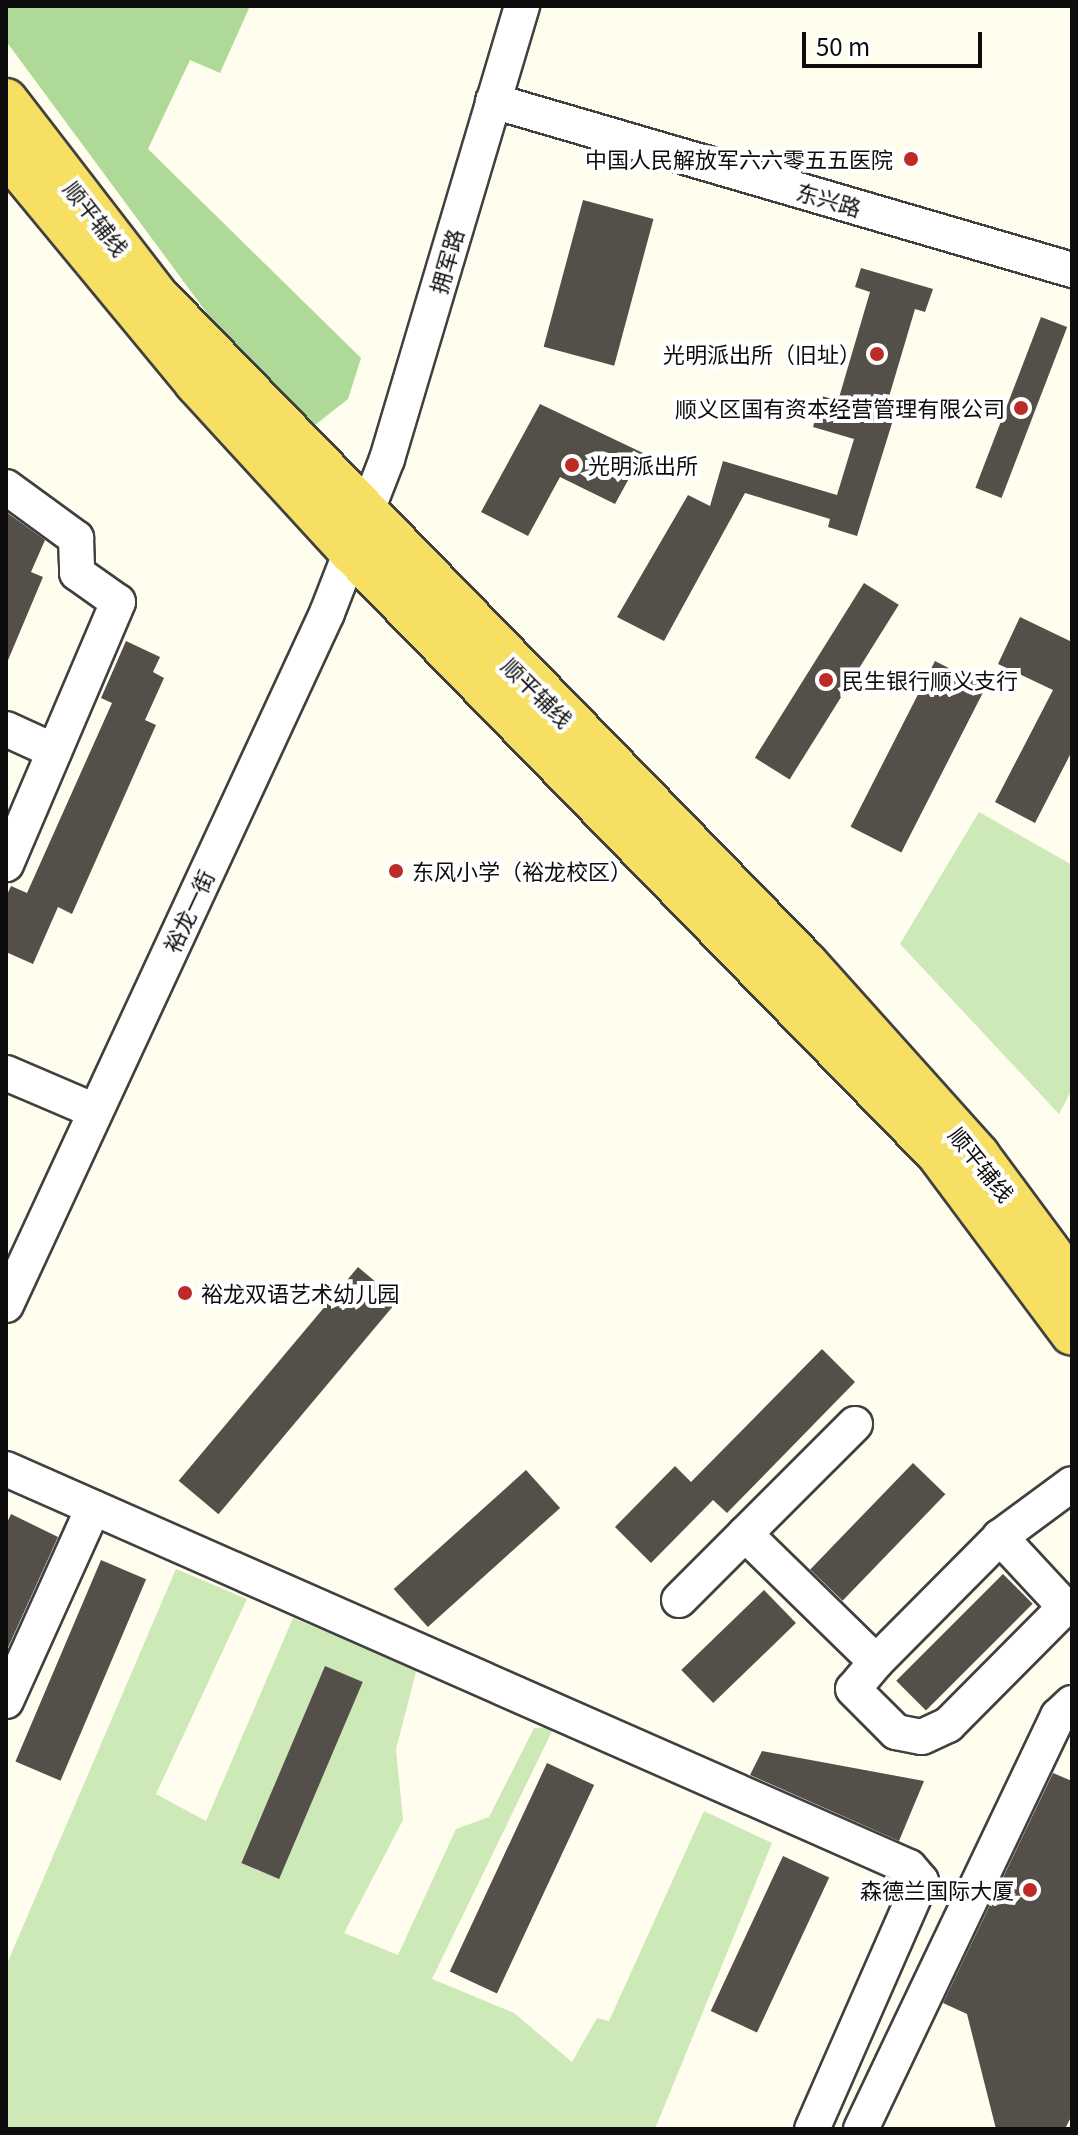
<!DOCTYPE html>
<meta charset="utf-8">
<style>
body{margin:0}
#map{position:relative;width:1078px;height:2135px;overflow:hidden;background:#fffded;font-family:Georgia,"Noto Sans SC",serif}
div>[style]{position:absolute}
.green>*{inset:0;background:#cde9b7}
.forest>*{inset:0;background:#afd997}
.building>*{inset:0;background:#554f49;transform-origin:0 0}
.roads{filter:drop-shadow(2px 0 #404040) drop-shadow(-2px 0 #404040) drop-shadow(0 2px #404040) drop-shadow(0 -2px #404040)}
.minor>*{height:34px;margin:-17px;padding:0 17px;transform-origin:17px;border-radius:17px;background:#fff}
.major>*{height:42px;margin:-21px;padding:0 21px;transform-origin:21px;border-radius:21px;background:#f7df64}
.dots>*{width:22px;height:22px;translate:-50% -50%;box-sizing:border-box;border:4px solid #fff;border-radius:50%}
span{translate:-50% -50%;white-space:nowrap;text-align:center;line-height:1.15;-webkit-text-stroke:8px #fff;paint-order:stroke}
.poi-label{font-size:22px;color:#0d0d0d}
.right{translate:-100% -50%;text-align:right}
.left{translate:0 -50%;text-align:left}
.street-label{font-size:22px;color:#0d0d0d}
.frame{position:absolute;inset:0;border:8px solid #0d0d0d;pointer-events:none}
.scale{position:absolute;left:802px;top:32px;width:180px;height:36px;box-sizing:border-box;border:4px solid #0d0d0d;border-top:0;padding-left:10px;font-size:24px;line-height:28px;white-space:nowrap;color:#0d0d0d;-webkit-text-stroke:6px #fff;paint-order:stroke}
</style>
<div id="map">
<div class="green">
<div style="clip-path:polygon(979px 812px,1072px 865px,1072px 1089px,1059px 1114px,900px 944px)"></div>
<div style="clip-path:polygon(176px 1569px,247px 1599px,156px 1794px,206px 1821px,293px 1618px,417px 1668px,396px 1749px,403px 1820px,344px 1933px,398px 1955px,456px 1829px,489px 1817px,534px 1728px,554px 1727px,432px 1979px,514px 2013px,572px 2062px,597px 2018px,609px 2021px,704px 1811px,772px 1843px,655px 2129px,6px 2129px,6px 1966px)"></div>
</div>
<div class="forest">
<div style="clip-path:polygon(6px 6px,250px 6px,220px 73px,190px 60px,148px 149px,361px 358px,348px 399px,315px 425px,212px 320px,6px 41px)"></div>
</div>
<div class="building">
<div style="left:583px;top:200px;width:73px;height:152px;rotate:15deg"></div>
<div style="clip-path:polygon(861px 268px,933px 289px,925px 312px,915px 309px,883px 417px,893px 420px,857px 536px,828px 527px,830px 519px,745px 493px,664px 641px,617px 617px,688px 495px,710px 506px,723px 461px,837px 495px,854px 439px,813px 427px,822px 396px,838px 401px,870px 292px,855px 287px)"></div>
<div style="left:1041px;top:317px;width:28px;height:183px;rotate:21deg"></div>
<div style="clip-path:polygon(540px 404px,643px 453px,615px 504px,560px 477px,528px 536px,481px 512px)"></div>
<div style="clip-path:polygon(6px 512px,45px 540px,31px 572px,43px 577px,6px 665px)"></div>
<div style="left:864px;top:583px;width:41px;height:206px;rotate:32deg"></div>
<div style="clip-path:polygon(1020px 617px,1072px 642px,1072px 751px,1035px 823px,995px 802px,1053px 690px,998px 664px)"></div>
<div style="clip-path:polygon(126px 641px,160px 657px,153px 672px,164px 678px,145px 720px,156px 725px,72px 914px,58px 907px,33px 964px,6px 952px,6px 897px,11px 886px,27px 893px,112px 703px,101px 698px)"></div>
<div style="left:935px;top:661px;width:57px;height:186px;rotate:27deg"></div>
<div style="left:358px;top:1267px;width:52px;height:279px;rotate:40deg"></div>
<div style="clip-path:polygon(822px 1349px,855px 1382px,727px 1513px,713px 1500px,651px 1563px,615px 1527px,675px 1466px,691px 1482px)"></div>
<div style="left:913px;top:1463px;width:45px;height:148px;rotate:44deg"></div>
<div style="left:526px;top:1470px;width:51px;height:178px;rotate:48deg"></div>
<div style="clip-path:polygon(11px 1514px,58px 1537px,6px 1652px,6px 1525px)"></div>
<div style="left:101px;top:1560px;width:49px;height:219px;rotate:23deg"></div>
<div style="left:1003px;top:1574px;width:42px;height:151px;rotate:45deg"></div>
<div style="left:764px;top:1590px;width:46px;height:115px;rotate:46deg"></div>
<div style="left:325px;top:1666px;width:41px;height:214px;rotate:23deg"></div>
<div style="clip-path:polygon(762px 1751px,924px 1781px,899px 1841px,750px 1775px)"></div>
<div style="left:547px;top:1763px;width:52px;height:230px;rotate:25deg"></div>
<div style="clip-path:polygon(1053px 1773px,1072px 1781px,1072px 2115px,1065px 2129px,996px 2129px,967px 2014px,943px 2003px)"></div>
<div style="left:783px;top:1856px;width:51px;height:171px;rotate:25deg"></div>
</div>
<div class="roads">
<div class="minor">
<div style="left:493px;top:101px;width:603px;rotate:16.27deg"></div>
<div style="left:6px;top:487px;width:87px;rotate:36.1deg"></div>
<div style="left:76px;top:538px;width:35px;rotate:88deg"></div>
<div style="left:77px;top:573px;width:50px;rotate:35.3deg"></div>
<div style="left:118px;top:602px;width:285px;rotate:113.1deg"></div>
<div style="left:6px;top:729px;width:53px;rotate:24.6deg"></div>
<div style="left:6px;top:1073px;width:97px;rotate:23.1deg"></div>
<div style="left:6px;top:1305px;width:763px;rotate:-65.11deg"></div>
<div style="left:327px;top:613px;width:165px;rotate:-68.7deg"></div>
<div style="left:387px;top:459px;width:473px;rotate:-73.4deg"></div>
<div style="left:855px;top:1424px;width:156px;rotate:135deg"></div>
<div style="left:745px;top:1534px;width:183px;rotate:44.3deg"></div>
<div style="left:876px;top:1662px;width:176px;rotate:-45.2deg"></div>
<div style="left:1000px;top:1537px;width:89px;rotate:-36.4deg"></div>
<div style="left:6px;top:1469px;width:987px;rotate:23.79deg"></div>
<div style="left:909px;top:1867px;width:18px;rotate:49deg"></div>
<div style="left:921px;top:1881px;width:271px;rotate:113.7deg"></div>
<div style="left:679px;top:1600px;width:93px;rotate:-45deg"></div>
<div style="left:876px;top:1662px;width:35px;rotate:130deg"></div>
<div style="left:853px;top:1689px;width:61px;rotate:45deg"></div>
<div style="left:896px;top:1732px;width:26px;rotate:11deg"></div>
<div style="left:922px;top:1737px;width:29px;rotate:-25deg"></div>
<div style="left:948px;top:1725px;width:166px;rotate:-45.2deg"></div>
<div style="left:1065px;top:1607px;width:96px;rotate:-132.9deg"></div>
<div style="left:6px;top:1701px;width:212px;rotate:-65.7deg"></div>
<div style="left:861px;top:2129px;width:458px;rotate:-64.5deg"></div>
<div style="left:1058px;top:1716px;width:19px;rotate:-43deg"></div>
</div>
<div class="major">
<div style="left:6px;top:100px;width:247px;rotate:52.4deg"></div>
<div style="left:157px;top:296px;width:931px;rotate:45.78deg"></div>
<div style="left:806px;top:963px;width:258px;rotate:48.1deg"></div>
<div style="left:978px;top:1155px;width:158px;rotate:53.5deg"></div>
<div style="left:6px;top:153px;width:298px;rotate:50.4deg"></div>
<div style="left:196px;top:383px;width:229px;rotate:47.5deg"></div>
<div style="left:351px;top:552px;width:841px;rotate:45.72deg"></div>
<div style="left:938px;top:1154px;width:224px;rotate:53.3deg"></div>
</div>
</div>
<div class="dots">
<div style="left:911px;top:159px;background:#bc2b26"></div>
<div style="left:877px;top:354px;background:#bc2b26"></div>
<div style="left:1021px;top:408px;background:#bc2b26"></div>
<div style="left:572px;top:465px;background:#bc2b26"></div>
<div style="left:826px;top:680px;background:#bc2b26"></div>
<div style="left:396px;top:871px;background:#bc2b26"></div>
<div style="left:185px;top:1293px;background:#bc2b26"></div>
<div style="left:1030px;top:1890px;background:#bc2b26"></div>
</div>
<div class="poi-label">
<span class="right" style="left:893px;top:159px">中国人民解放军六六零五五医院</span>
<span class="right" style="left:861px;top:354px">光明派出所（旧址）</span>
<span class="right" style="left:1005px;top:408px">顺义区国有资本经营管理有限公司</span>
<span class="left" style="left:588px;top:465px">光明派出所</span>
<span class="left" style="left:842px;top:680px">民生银行顺义支行</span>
<span class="left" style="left:412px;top:871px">东风小学（裕龙校区）</span>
<span class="left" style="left:201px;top:1293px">裕龙双语艺术幼儿园</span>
<span class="right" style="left:1014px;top:1890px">森德兰国际大厦</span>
</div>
<div class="street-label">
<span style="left:829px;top:199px;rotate:16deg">东兴路</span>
<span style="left:97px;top:218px;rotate:52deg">顺平辅线</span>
<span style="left:446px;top:261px;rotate:-74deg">拥军路</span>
<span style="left:538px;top:692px;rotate:45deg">顺平辅线</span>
<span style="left:188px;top:911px;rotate:-65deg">裕龙一街</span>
<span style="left:982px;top:1164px;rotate:51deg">顺平辅线</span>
</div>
<div class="frame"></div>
<div class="scale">50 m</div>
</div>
